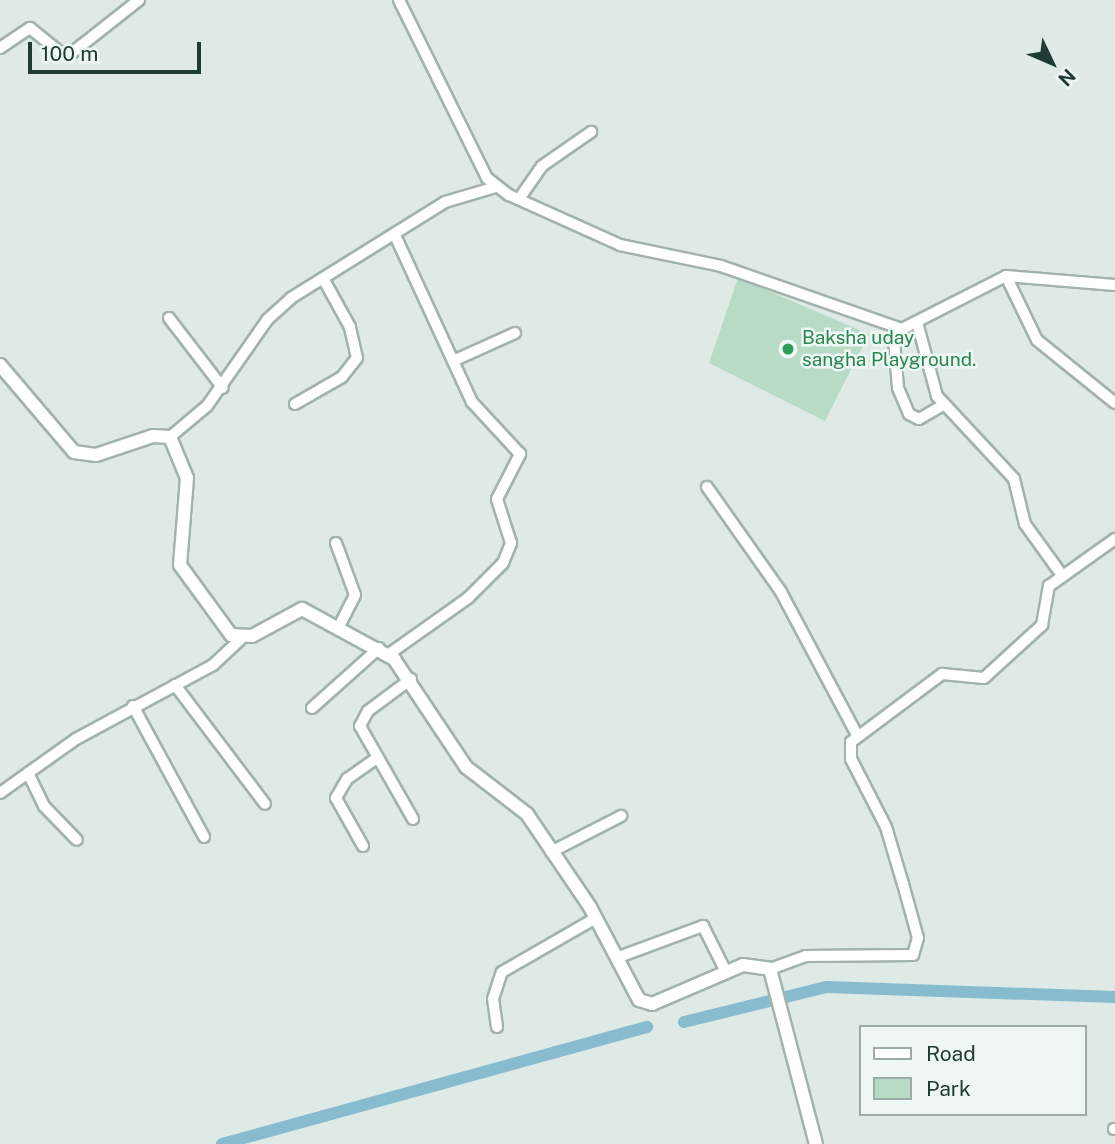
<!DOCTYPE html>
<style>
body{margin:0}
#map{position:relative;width:1115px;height:1144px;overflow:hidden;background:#dfeae6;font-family:"Public Sans",sans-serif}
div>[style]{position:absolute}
.green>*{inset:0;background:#b7dbc5}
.canal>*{height:12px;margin:-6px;padding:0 6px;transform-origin:6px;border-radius:6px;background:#87bccf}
.roads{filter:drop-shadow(2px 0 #a2b2ad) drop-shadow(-2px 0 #a2b2ad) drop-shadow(0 2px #a2b2ad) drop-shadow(0 -2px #a2b2ad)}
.minor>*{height:10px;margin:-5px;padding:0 5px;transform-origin:5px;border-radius:5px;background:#fff}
.tertiary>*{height:12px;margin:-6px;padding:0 6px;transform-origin:6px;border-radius:6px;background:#fff}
.dots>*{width:19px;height:19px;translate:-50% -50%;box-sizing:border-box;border:4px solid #eff7f4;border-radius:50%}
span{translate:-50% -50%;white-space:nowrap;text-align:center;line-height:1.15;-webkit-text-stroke:5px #eff7f4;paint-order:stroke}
.leisure-label{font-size:19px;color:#27864d}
.left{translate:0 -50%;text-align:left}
.legend{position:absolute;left:859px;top:1025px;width:228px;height:91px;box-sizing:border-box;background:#eff7f4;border:2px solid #9caba8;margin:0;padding:9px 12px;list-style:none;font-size:21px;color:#203a35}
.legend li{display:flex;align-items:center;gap:14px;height:35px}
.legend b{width:35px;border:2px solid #9caba8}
.north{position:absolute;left:1017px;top:28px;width:70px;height:70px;-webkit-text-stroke:5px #eff7f4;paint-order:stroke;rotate:134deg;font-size:19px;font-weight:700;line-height:28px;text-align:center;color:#203a35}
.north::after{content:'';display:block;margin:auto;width:24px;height:32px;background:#203a35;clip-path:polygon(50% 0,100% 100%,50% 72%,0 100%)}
.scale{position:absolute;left:28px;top:42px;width:173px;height:32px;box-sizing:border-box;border:4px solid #203a35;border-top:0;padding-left:9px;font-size:21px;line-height:24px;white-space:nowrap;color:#203a35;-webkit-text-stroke:5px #eff7f4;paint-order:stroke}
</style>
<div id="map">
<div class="green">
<div style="clip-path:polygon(738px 278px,869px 334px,825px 421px,709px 363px)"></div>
</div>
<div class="canal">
<div style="left:684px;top:1022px;width:147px;rotate:-13.8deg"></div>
<div style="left:827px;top:987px;width:288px;rotate:2deg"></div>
<div style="left:222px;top:1144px;width:441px;rotate:-15.4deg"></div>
</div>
<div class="roads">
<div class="minor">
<div style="left:399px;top:0;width:199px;rotate:63.7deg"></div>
<div style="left:487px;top:178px;width:28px;rotate:38deg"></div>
<div style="left:509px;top:195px;width:122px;rotate:24.2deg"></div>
<div style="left:620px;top:245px;width:103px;rotate:11.7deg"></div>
<div style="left:721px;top:266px;width:192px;rotate:19.2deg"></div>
<div style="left:902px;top:329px;width:117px;rotate:-27deg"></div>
<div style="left:1006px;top:276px;width:109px;rotate:4.7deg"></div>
<div style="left:0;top:48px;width:36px;rotate:-34deg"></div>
<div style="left:30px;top:28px;width:40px;rotate:39deg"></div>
<div style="left:61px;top:53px;width:12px;rotate:-5deg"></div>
<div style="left:73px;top:52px;width:84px;rotate:-38.2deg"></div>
<div style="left:519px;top:199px;width:40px;rotate:-55.1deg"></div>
<div style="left:542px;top:166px;width:60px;rotate:-34.8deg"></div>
<div style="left:1006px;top:276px;width:71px;rotate:64.2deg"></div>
<div style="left:1037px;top:340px;width:100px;rotate:38.9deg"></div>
<div style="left:169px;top:318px;width:88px;rotate:52.4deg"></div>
<div style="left:918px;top:326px;width:73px;rotate:74.8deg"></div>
<div style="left:937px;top:396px;width:113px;rotate:47.1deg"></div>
<div style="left:1014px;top:479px;width:46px;rotate:76.3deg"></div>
<div style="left:1025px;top:524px;width:62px;rotate:54.2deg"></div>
<div style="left:893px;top:328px;width:60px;rotate:85.2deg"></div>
<div style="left:898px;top:388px;width:28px;rotate:67deg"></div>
<div style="left:909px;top:414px;width:11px;rotate:27deg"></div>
<div style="left:919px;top:419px;width:28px;rotate:-30deg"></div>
<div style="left:453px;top:361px;width:68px;rotate:-24.3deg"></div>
<div style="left:295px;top:404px;width:54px;rotate:-29.9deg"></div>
<div style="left:342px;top:377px;width:24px;rotate:-52deg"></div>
<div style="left:357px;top:358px;width:32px;rotate:-103deg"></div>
<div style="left:350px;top:327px;width:54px;rotate:-119deg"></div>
<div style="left:170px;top:437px;width:48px;rotate:-40deg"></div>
<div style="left:207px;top:406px;width:106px;rotate:-55deg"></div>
<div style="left:268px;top:319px;width:31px;rotate:-42deg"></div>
<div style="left:291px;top:298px;width:181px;rotate:-31.9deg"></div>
<div style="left:445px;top:202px;width:53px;rotate:-16.4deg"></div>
<div style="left:707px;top:487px;width:128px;rotate:54.8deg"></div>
<div style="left:781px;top:592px;width:162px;rotate:62deg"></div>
<div style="left:336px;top:543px;width:55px;rotate:69.9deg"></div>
<div style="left:355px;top:595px;width:35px;rotate:117deg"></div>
<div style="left:389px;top:654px;width:97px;rotate:-35.3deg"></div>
<div style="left:468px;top:598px;width:49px;rotate:-45deg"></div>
<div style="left:503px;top:563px;width:22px;rotate:-68deg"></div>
<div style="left:511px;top:543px;width:46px;rotate:-107.7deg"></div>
<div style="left:497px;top:499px;width:51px;rotate:-62.9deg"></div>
<div style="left:520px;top:454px;width:71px;rotate:-132.7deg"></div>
<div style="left:472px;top:402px;width:184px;rotate:-114.8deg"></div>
<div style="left:411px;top:679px;width:54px;rotate:143.3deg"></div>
<div style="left:368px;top:711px;width:17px;rotate:118deg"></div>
<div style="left:360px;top:726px;width:107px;rotate:60.3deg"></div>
<div style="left:175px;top:685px;width:149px;rotate:52.9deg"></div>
<div style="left:133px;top:706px;width:149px;rotate:61.5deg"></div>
<div style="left:312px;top:708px;width:90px;rotate:-41.8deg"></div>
<div style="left:28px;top:773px;width:37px;rotate:64deg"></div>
<div style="left:44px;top:806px;width:47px;rotate:45.9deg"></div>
<div style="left:0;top:793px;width:93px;rotate:-35.4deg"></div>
<div style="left:76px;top:739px;width:156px;rotate:-28.4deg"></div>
<div style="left:213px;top:665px;width:37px;rotate:-43deg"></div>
<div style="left:363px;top:846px;width:55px;rotate:-119.4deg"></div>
<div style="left:336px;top:798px;width:22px;rotate:-60deg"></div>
<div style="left:347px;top:779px;width:35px;rotate:-35deg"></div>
<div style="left:551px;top:852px;width:79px;rotate:-27.2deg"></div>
<div style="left:616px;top:958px;width:93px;rotate:-20.2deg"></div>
<div style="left:703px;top:926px;width:51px;rotate:63.4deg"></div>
<div style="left:770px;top:969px;width:37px;rotate:-20deg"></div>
<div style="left:805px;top:956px;width:108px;rotate:-0.5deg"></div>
<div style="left:913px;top:955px;width:18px;rotate:-74deg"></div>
<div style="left:918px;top:938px;width:56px;rotate:-105.5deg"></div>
<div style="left:903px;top:884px;width:59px;rotate:-106.6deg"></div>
<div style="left:886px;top:827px;width:76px;rotate:-117.2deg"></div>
<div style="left:851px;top:759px;width:17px;rotate:-90deg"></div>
<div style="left:851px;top:742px;width:114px;rotate:-36.8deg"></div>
<div style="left:942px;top:674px;width:42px;rotate:5.4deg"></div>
<div style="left:984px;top:678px;width:79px;rotate:-42.4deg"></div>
<div style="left:1042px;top:625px;width:40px;rotate:-80deg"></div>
<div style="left:1049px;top:586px;width:81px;rotate:-35.5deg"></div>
<div style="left:497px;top:1027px;width:28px;rotate:-98deg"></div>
<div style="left:493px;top:999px;width:28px;rotate:-72deg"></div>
<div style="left:502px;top:972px;width:108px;rotate:-29.9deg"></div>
<div style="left:1114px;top:1129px;width:1px"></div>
</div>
<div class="tertiary">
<div style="left:0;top:365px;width:114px;rotate:49.6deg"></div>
<div style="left:74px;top:452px;width:22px;rotate:8deg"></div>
<div style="left:96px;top:455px;width:60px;rotate:-18.4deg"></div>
<div style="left:153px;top:436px;width:17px;rotate:3deg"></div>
<div style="left:170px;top:437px;width:44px;rotate:67.5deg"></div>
<div style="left:187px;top:478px;width:87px;rotate:94.6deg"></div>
<div style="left:180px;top:565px;width:87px;rotate:53.9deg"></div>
<div style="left:231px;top:635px;width:21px;rotate:3deg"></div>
<div style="left:252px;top:636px;width:57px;rotate:-28.4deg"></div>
<div style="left:302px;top:609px;width:105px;rotate:28.5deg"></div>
<div style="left:394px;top:659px;width:130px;rotate:56.3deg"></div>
<div style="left:466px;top:767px;width:77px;rotate:37.6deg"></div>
<div style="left:527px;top:814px;width:112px;rotate:55.9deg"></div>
<div style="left:590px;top:907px;width:105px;rotate:62.2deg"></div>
<div style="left:639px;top:1000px;width:14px;rotate:17deg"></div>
<div style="left:652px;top:1004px;width:99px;rotate:-23.2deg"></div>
<div style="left:743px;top:965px;width:27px;rotate:8deg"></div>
<div style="left:770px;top:969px;width:181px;rotate:75.3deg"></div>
</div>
</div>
<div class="dots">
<div style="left:788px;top:349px;background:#2e9e5b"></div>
</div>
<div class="leisure-label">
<span class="left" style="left:802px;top:349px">Baksha uday<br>sangha Playground.</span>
</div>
<ul class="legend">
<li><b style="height:9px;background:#fff"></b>Road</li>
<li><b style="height:19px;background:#b7dbc5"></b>Park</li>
</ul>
<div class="north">N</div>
<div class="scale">100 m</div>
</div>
